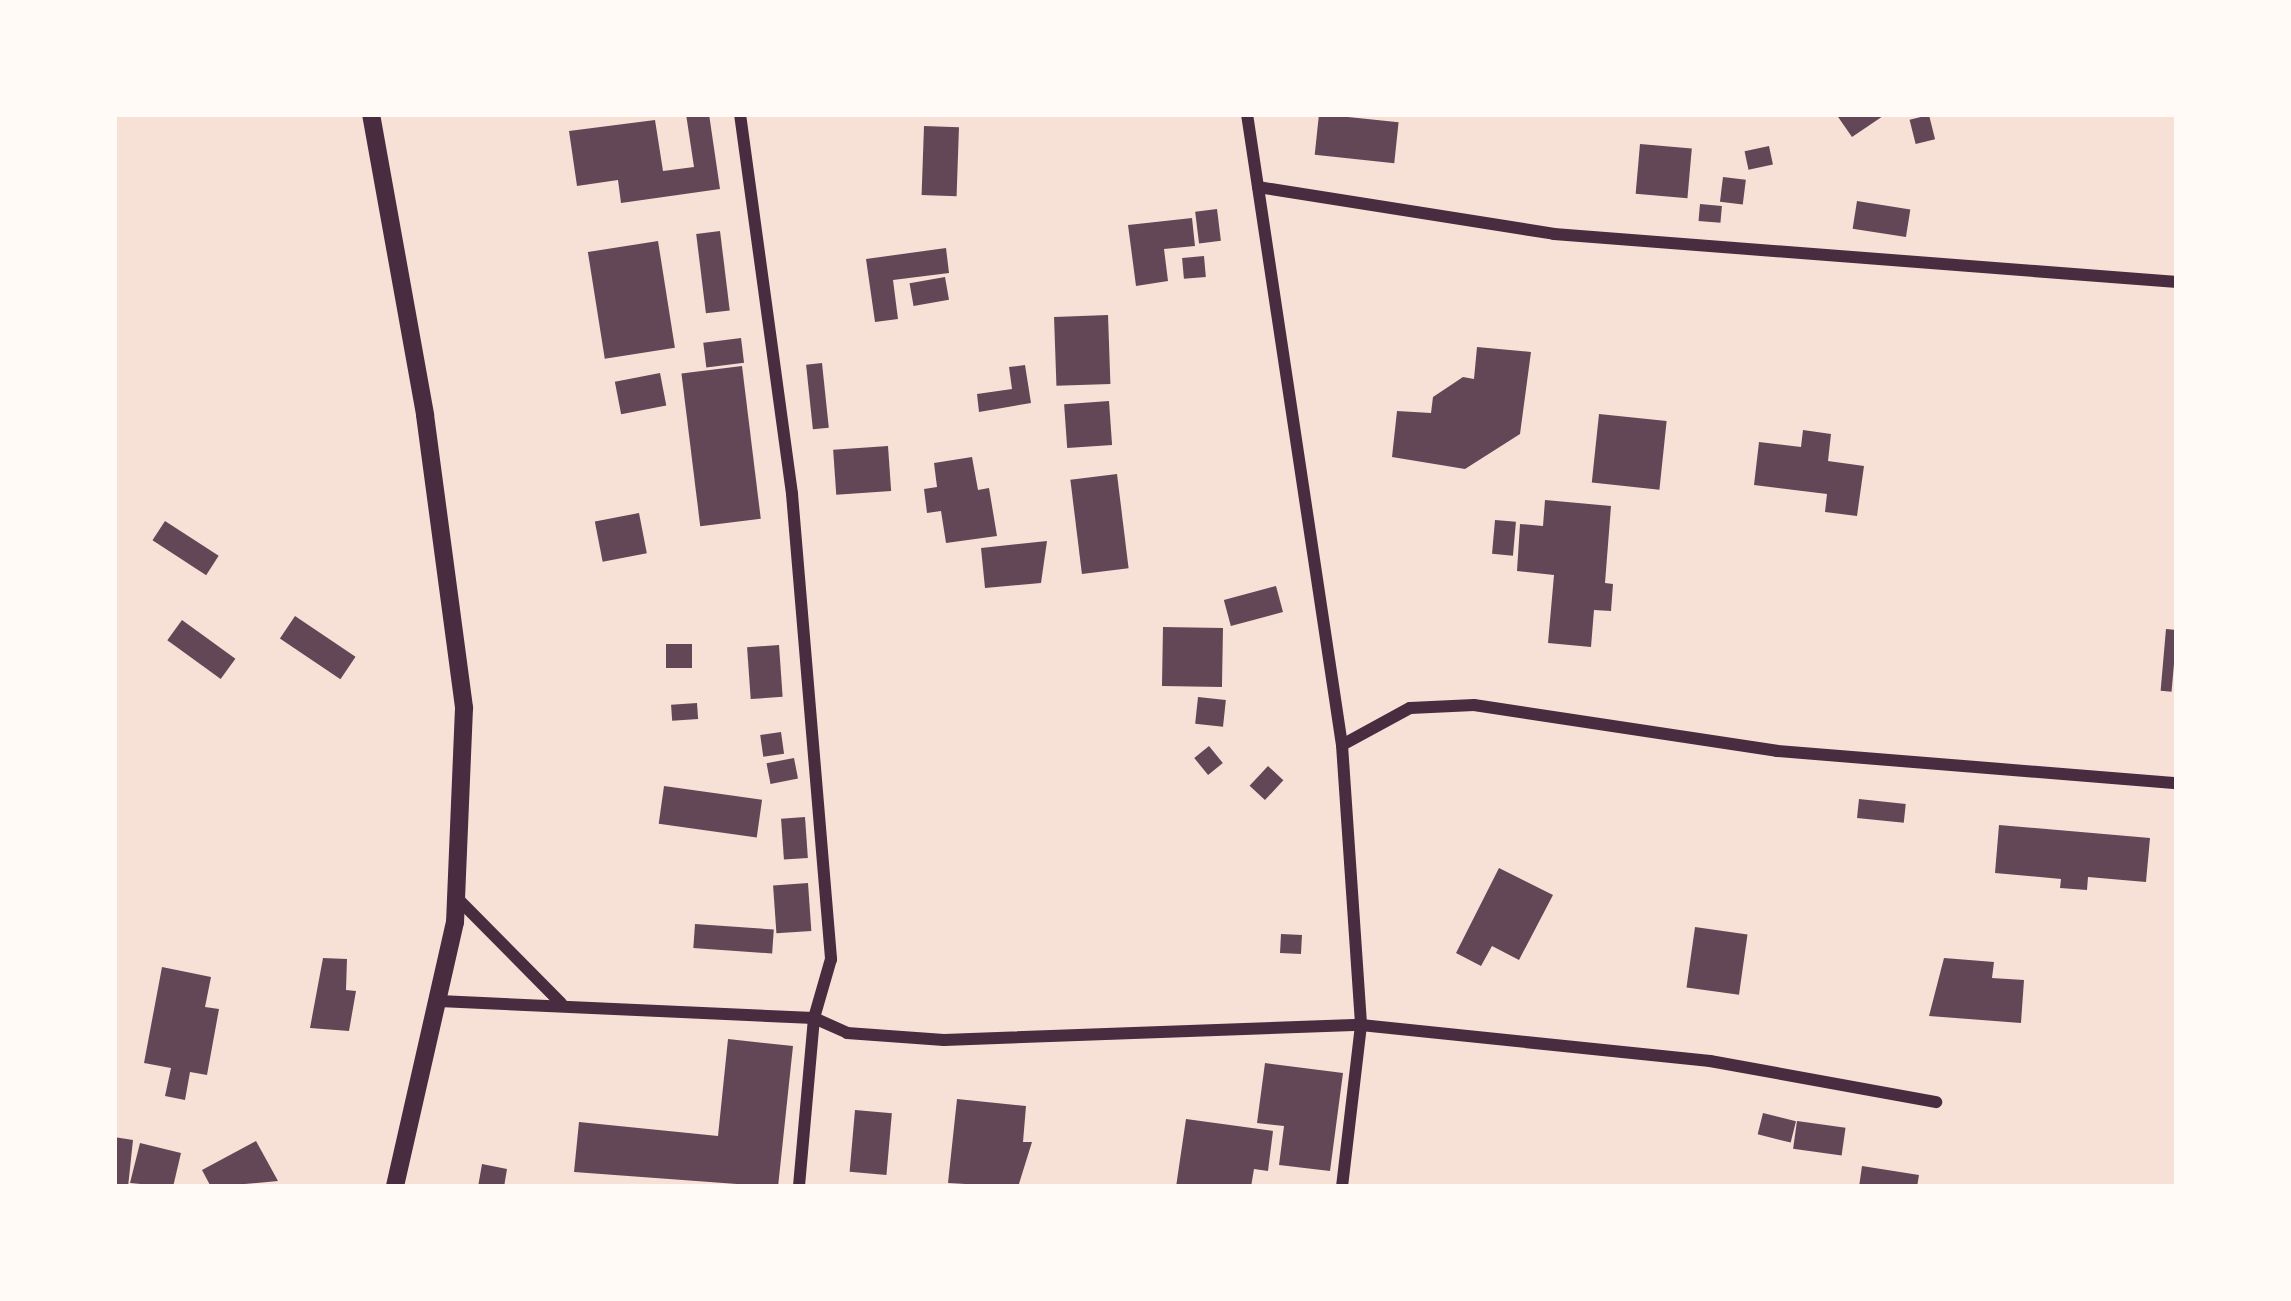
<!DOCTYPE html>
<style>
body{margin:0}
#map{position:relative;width:2291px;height:1301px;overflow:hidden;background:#f7e1d7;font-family:"Open Sans",sans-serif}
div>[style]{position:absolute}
.building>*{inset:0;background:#644757;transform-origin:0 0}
.minor>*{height:12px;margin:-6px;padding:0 6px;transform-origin:6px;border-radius:6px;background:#4a2c40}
.tertiary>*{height:18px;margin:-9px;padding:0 9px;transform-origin:9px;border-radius:9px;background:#4a2c40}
span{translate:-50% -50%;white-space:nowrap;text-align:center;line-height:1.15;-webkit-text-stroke:9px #fffaf5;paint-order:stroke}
.frame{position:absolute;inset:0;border:117px solid #fffaf5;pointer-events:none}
</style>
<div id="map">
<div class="building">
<div style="clip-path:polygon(686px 114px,709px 114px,720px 189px,621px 203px,618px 180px,577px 186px,569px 131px,655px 120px,663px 171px,694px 167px)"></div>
<div style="left:1319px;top:114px;width:80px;height:41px;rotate:6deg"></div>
<div style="clip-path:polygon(1836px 114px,1886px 114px,1852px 137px)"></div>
<div style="left:1929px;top:115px;width:25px;height:20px;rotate:76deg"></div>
<div style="left:924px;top:126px;width:35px;height:69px;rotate:2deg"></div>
<div style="left:1640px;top:144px;width:52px;height:50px;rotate:5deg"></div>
<div style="left:1769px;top:146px;width:19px;height:25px;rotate:78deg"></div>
<div style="left:1723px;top:177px;width:23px;height:25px;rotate:7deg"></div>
<div style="left:1857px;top:201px;width:54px;height:28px;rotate:9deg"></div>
<div style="left:1700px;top:204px;width:22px;height:17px;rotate:5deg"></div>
<div style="left:1217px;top:209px;width:32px;height:22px;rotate:83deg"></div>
<div style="clip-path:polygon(1192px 218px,1195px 246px,1164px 249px,1168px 281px,1136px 286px,1128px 225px)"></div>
<div style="left:720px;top:231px;width:80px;height:24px;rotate:83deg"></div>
<div style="left:658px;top:241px;width:108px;height:71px;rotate:81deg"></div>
<div style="clip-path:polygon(946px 248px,949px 273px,893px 280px,898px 319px,875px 322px,866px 259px)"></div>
<div style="left:1204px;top:256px;width:21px;height:22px;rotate:85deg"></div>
<div style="left:945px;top:277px;width:23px;height:36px;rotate:80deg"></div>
<div style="left:1108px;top:315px;width:69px;height:54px;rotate:88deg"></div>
<div style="left:741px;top:338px;width:25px;height:38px;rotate:83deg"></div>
<div style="clip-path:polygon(1477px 347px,1531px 352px,1520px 434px,1465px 469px,1392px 457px,1397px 411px,1431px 413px,1433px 397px,1463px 377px,1474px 379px)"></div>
<div style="left:822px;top:363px;width:65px;height:16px;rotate:84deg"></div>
<div style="clip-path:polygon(1025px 365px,1031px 403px,979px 412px,977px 394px,1012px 389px,1009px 367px)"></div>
<div style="left:742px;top:366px;width:154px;height:61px;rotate:83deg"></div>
<div style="left:660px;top:373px;width:33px;height:46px;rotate:79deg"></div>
<div style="left:1109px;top:401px;width:44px;height:45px;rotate:86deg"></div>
<div style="left:1599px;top:414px;width:68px;height:69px;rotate:6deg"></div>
<div style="clip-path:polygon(1803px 430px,1831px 434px,1828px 461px,1864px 466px,1857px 516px,1825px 512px,1827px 494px,1754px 485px,1759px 442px,1801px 447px)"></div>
<div style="left:888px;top:446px;width:45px;height:55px;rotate:86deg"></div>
<div style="clip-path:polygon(972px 457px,978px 490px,989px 488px,997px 536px,946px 543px,941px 511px,927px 513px,924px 489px,937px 487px,934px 463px)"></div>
<div style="left:1117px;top:474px;width:95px;height:47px;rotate:83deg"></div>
<div style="clip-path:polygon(1545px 500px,1611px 506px,1605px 583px,1613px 584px,1611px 611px,1594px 610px,1591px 647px,1548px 643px,1554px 575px,1517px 571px,1520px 524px,1543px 526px)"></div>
<div style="left:639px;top:513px;width:41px;height:45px;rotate:79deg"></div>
<div style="left:1495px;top:520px;width:21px;height:34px;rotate:5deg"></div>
<div style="left:165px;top:521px;width:64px;height:23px;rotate:33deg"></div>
<div style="clip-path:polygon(1047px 541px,1041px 583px,985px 588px,981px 548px)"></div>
<div style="left:1276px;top:586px;width:27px;height:54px;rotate:75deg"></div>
<div style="left:295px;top:616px;width:73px;height:27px;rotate:34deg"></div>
<div style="left:182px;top:620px;width:66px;height:25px;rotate:36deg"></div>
<div style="left:1163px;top:627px;width:60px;height:59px;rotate:1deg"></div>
<div style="left:2166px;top:629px;width:11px;height:62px;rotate:5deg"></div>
<div style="left:666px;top:644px;width:26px;height:24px"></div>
<div style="left:779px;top:645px;width:52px;height:32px;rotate:86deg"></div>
<div style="left:1198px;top:697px;width:28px;height:27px;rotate:6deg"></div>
<div style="left:697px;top:703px;width:16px;height:26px;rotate:86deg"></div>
<div style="left:781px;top:732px;width:22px;height:21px;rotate:82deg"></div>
<div style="left:1209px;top:746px;width:22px;height:19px;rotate:51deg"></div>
<div style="left:794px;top:758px;width:21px;height:28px;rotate:79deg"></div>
<div style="left:1268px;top:766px;width:21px;height:27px;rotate:43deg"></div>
<div style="left:664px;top:786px;width:99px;height:38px;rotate:8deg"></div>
<div style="left:1859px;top:799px;width:47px;height:19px;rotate:6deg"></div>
<div style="left:805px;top:817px;width:41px;height:24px;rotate:86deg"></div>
<div style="clip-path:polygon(1999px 825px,2150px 838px,2146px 882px,2088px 877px,2087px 890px,2060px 888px,2061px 879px,1995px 873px)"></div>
<div style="clip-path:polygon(1499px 868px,1553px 895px,1519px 960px,1492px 946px,1481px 966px,1456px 953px)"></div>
<div style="left:808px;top:883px;width:48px;height:35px;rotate:86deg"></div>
<div style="left:695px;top:924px;width:79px;height:24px;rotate:4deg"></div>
<div style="left:1695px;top:927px;width:53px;height:61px;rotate:8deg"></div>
<div style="left:1281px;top:934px;width:21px;height:19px;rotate:3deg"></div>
<div style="clip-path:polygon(323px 958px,347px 959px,346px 990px,356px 991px,349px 1031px,310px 1028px)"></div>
<div style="clip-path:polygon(1944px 958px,1994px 962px,1992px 978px,2024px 980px,2021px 1023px,1929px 1016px)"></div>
<div style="clip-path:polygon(162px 967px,211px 977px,205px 1007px,219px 1009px,207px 1075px,190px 1072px,185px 1100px,165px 1096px,171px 1068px,144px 1063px)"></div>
<div style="clip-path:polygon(728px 1039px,793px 1046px,778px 1187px,574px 1172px,579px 1122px,718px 1136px)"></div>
<div style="clip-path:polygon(1265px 1063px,1343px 1073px,1330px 1171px,1279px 1165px,1284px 1126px,1257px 1123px)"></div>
<div style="clip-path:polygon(957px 1099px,1026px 1106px,1023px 1142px,1032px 1142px,1018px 1187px,948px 1183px)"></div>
<div style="left:855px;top:1110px;width:37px;height:62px;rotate:5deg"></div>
<div style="left:1763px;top:1113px;width:34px;height:22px;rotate:14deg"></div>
<div style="clip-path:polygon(1186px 1119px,1273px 1131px,1268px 1171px,1254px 1169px,1251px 1187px,1176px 1187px)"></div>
<div style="left:1797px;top:1121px;width:49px;height:28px;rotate:8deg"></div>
<div style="clip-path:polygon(114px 1137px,133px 1140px,128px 1187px,114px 1187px)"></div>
<div style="clip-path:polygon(256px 1141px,278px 1181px,211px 1187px,202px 1170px)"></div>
<div style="clip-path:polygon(140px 1143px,181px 1153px,173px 1187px,130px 1183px)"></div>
<div style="clip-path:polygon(482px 1164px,507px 1169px,504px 1187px,478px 1187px)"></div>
<div style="clip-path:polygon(1862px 1166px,1919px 1175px,1917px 1187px,1859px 1187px)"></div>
</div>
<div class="minor">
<div style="left:740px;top:114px;width:384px;rotate:82.2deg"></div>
<div style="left:792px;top:494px;width:467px;rotate:85.2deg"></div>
<div style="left:831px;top:959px;width:61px;rotate:106.1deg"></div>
<div style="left:814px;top:1018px;width:170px;rotate:95.1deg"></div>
<div style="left:1247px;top:114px;width:638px;rotate:81.44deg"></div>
<div style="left:1342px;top:745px;width:281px;rotate:86.1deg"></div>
<div style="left:1361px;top:1025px;width:163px;rotate:96.7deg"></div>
<div style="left:1258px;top:187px;width:300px;rotate:9deg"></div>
<div style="left:1554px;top:234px;width:625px;rotate:4.41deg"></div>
<div style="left:1342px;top:745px;width:77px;rotate:-28.6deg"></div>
<div style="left:1410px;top:708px;width:64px;rotate:-2.7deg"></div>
<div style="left:1474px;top:705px;width:306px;rotate:8.6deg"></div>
<div style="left:1777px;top:751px;width:401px;rotate:4.6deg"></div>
<div style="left:457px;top:898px;width:148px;rotate:45.3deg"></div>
<div style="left:439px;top:1001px;width:375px;rotate:2.6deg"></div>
<div style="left:814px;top:1018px;width:36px;rotate:24deg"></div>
<div style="left:847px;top:1033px;width:97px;rotate:4.1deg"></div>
<div style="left:944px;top:1040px;width:417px;rotate:-2.1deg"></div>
<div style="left:1361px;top:1025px;width:351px;rotate:5.9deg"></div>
<div style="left:1710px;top:1061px;width:230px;rotate:10.3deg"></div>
</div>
<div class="tertiary">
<div style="left:371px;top:114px;width:306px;rotate:79.8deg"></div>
<div style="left:425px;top:415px;width:296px;rotate:82.4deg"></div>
<div style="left:464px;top:708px;width:214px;rotate:92.4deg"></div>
<div style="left:455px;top:922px;width:272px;rotate:102.8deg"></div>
</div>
<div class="frame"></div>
</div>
